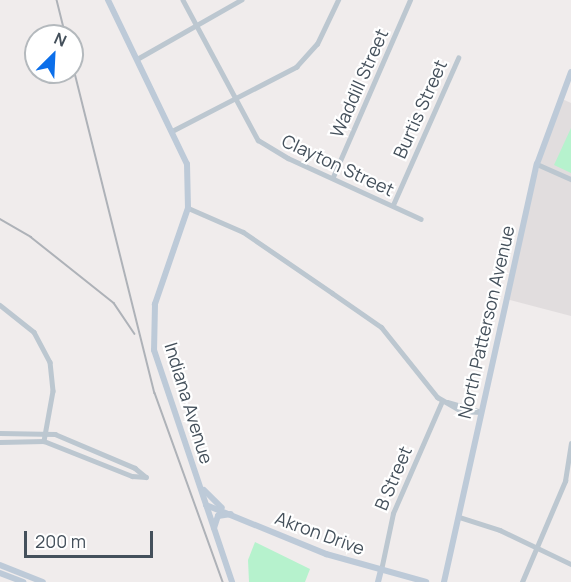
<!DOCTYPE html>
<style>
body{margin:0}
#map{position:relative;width:571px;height:582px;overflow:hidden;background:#f0ecec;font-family:Manrope,sans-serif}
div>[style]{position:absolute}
.education>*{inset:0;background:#e1ddde}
.green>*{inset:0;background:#b6f2cd}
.minor>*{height:4.5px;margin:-2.25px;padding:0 2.25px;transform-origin:2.25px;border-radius:2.25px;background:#bcc7d0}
.tertiary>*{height:5px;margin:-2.5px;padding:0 2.5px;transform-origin:2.5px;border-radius:2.5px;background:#bcc7d0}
.secondary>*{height:6px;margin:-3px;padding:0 3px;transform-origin:3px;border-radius:3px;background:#bdcad8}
.rail>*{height:1.5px;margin:-0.75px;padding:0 0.75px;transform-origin:0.75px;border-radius:0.75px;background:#aeb2b8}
span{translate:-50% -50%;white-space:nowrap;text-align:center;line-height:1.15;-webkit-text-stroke:4.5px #fff;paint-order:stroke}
.street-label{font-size:18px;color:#44505b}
.north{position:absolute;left:24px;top:24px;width:60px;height:60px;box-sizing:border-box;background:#fff;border:2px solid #b4b9bd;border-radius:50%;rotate:24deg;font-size:16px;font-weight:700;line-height:24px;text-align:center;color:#44505b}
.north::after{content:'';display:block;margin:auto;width:21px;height:27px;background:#0c6fea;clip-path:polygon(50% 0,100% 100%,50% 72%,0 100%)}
.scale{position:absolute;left:24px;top:531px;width:129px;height:27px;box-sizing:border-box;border:3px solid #44505b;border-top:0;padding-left:8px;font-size:18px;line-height:21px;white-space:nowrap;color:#44505b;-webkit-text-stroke:4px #fff;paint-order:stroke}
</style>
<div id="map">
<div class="education">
<div style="clip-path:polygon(560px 98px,571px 103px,571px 316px,506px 299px,527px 207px)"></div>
</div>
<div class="green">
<div style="clip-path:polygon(571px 128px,571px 173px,554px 165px)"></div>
<div style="clip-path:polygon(255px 542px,310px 569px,305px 582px,249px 582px,248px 560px)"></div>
</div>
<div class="minor">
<div style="left:183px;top:0;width:159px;rotate:61.8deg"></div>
<div style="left:258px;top:140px;width:35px;rotate:31deg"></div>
<div style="left:288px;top:158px;width:146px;rotate:24.6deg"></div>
<div style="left:137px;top:59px;width:120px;rotate:-29.6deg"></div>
<div style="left:172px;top:131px;width:140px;rotate:-27.3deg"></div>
<div style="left:296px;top:67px;width:31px;rotate:-48deg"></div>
<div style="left:317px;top:44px;width:49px;rotate:-64.5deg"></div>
<div style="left:537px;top:164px;width:37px;rotate:24deg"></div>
<div style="left:333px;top:177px;width:193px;rotate:-66.5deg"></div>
<div style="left:393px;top:205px;width:161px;rotate:-66.1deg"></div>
<div style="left:0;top:305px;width:43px;rotate:38.5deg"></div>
<div style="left:34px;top:332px;width:34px;rotate:62deg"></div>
<div style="left:50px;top:362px;width:29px;rotate:84deg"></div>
<div style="left:53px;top:391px;width:51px;rotate:100.2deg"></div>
<div style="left:0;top:433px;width:55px;rotate:1deg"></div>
<div style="left:55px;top:434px;width:87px;rotate:23deg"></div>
<div style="left:135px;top:468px;width:14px;rotate:39deg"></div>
<div style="left:0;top:442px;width:44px;rotate:-1.3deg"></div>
<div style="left:44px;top:441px;width:95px;rotate:21.7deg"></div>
<div style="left:132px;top:476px;width:14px;rotate:4deg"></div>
<div style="left:459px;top:517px;width:43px;rotate:17.6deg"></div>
<div style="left:500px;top:530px;width:79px;rotate:25.6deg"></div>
<div style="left:522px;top:582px;width:110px;rotate:-66.9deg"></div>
<div style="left:565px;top:481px;width:38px;rotate:-81deg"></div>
</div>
<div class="tertiary">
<div style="left:188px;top:208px;width:60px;rotate:23.6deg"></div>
<div style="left:243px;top:232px;width:108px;rotate:34.4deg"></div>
<div style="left:332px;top:293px;width:60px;rotate:34.8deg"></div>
<div style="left:381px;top:327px;width:90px;rotate:51.3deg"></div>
<div style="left:437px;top:397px;width:28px;rotate:30deg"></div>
<div style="left:461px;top:411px;width:20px;rotate:3deg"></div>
<div style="left:447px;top:402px;width:35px;rotate:16deg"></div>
<div style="left:381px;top:570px;width:58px;rotate:-78.1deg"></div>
<div style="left:393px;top:513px;width:122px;rotate:-66.4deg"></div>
</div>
<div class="secondary">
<div style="left:108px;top:0;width:182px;rotate:64.3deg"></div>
<div style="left:187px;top:164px;width:44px;rotate:88.7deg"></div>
<div style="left:188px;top:208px;width:102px;rotate:109deg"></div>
<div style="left:155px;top:304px;width:46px;rotate:91.2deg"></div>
<div style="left:154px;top:350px;width:245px;rotate:71.4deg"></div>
<div style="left:204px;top:490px;width:25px;rotate:45deg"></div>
<div style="left:206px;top:505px;width:130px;rotate:22.2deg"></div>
<div style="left:326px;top:554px;width:104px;rotate:15.6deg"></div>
<div style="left:214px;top:528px;width:13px;rotate:-72deg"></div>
<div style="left:218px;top:516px;width:13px;rotate:-9deg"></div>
<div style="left:0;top:565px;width:46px;rotate:21.6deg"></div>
<div style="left:0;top:573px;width:25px;rotate:21deg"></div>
<div style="left:378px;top:582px;width:12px;rotate:-76deg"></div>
<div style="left:444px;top:582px;width:428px;rotate:-77.5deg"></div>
<div style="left:537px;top:164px;width:98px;rotate:-69.7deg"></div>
</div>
<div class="rail">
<div style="left:57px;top:0;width:37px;rotate:76deg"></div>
<div style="left:72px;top:61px;width:342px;rotate:76deg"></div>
<div style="left:155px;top:393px;width:201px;rotate:70.2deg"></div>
<div style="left:0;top:219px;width:36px;rotate:30deg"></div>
<div style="left:31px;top:237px;width:106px;rotate:38.5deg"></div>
<div style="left:114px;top:303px;width:37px;rotate:56deg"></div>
</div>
<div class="street-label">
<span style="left:359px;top:83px;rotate:-66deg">Waddill Street</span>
<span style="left:420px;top:109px;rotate:-66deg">Burtis Street</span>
<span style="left:338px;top:165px;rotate:25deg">Clayton Street</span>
<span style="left:486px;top:322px;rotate:-77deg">North Patterson Avenue</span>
<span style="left:189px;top:403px;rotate:73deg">Indiana Avenue</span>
<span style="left:393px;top:478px;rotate:-67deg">B Street</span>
<span style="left:320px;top:533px;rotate:20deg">Akron Drive</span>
</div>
<div class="north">N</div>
<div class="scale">200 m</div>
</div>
